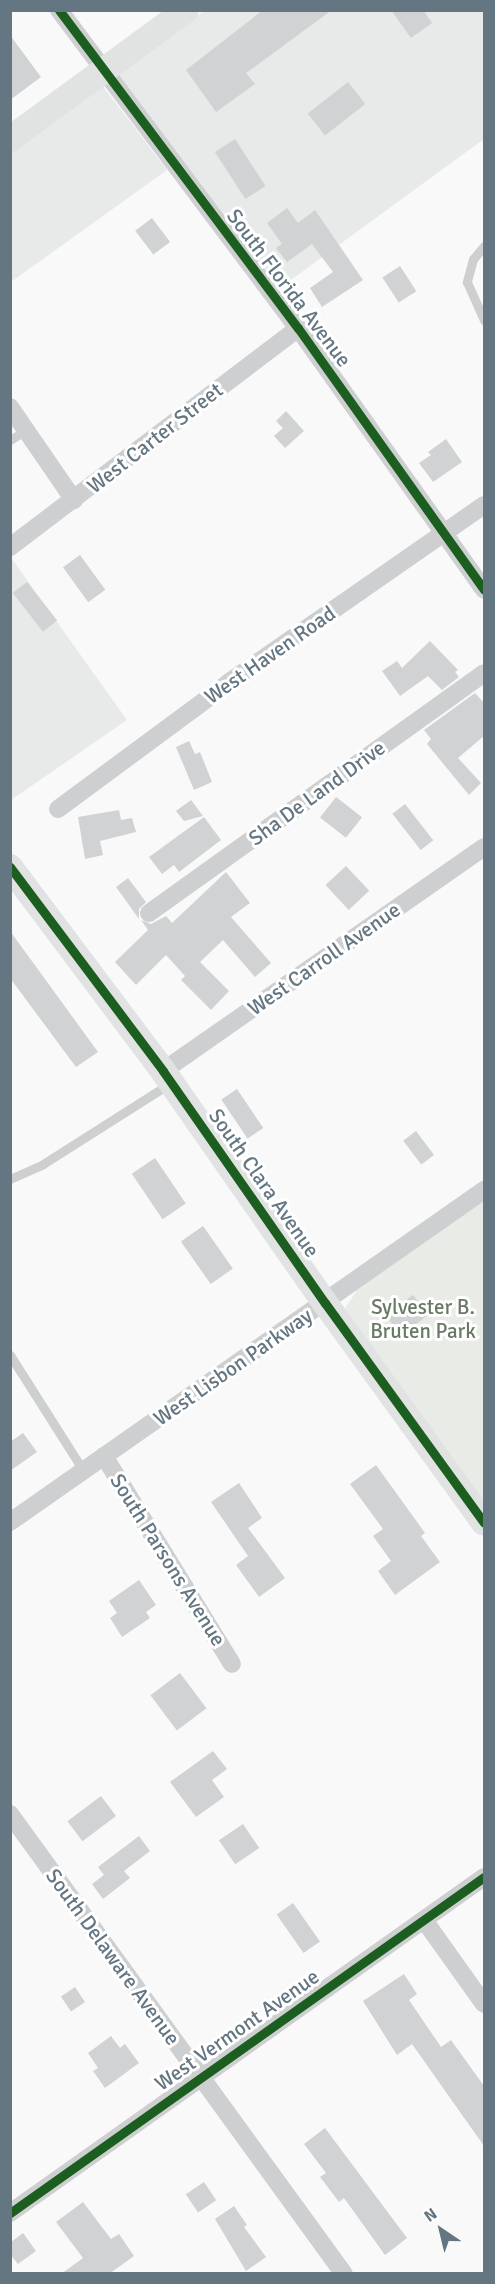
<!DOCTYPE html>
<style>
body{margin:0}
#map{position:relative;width:495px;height:2284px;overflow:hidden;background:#f9f9f9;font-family:Signika,sans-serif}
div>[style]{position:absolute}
.built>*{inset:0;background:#e8e9e9}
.green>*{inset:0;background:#e8ebe6}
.building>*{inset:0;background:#d0d2d3;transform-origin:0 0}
.lane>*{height:9px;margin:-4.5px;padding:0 4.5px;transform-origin:4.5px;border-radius:4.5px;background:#cecfd0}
.street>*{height:18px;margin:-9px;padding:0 9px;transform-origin:9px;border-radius:9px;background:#cecfd0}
.secondary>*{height:26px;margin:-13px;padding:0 13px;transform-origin:13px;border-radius:13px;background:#e1e2e2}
.cycleway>*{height:9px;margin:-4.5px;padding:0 4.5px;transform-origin:4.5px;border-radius:4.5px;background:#1b5e20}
span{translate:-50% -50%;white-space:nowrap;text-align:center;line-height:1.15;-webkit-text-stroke:6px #fff;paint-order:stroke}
.street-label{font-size:21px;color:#657683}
.park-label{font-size:21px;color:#687a64}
.frame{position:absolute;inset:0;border:12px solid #657683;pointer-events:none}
.north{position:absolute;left:411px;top:2200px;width:60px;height:60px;-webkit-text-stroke:4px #fff;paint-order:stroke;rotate:325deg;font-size:16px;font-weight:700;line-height:24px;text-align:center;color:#657683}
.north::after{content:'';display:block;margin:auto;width:21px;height:27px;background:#657683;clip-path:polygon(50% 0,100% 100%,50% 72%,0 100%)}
</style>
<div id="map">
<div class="built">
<div style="clip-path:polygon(204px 11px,484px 11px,484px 139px,280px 288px,117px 73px)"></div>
<div style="clip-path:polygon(102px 85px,167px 170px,11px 282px,10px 152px)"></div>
<div style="clip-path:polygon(12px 559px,127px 720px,11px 800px,10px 560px)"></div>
</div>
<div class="green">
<div style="clip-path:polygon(484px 1199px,484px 1508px,345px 1314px,346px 1307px,357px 1290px)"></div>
</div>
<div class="building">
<div style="clip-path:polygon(263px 10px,332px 10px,246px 73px,255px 84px,216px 112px,186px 70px)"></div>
<div style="clip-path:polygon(391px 10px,423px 10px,432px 23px,411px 38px)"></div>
<div style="clip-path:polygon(10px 35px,41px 77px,10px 100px)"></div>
<div style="left:348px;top:82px;width:28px;height:51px;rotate:52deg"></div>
<div style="left:235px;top:139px;width:56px;height:24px;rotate:57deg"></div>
<div style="clip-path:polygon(287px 208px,298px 223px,315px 210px,363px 280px,322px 307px,310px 288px,333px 272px,312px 244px,287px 262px,276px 248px,282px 244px,267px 223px)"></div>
<div style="left:152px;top:218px;width:30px;height:21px;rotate:53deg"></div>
<div style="left:400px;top:266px;width:30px;height:21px;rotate:57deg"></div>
<div style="clip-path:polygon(286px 411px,304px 431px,285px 448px,274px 436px,283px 428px,276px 421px)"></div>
<div style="clip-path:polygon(446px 439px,462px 462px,433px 482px,419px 463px,431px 455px,428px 452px)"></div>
<div style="left:80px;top:555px;width:43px;height:21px;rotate:54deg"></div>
<div style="left:27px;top:582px;width:49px;height:18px;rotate:52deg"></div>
<div style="clip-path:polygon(430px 641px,458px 670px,455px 672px,459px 677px,442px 690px,428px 676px,400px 696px,382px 671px,397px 661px,402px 668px)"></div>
<div style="clip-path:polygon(475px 693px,484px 703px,484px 736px,458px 758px,481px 783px,469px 795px,427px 744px,431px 739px,424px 730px)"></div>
<div style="clip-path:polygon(189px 741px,195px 754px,200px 752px,212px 782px,194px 790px,176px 747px)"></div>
<div style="left:336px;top:797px;width:33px;height:26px;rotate:38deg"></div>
<div style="clip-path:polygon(191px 800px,203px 816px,184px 821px,176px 811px)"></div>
<div style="left:405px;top:804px;width:46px;height:16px;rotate:52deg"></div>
<div style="clip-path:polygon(119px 810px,121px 820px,132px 818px,136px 832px,100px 841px,103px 855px,85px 859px,78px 817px)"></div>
<div style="clip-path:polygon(204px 817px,221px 840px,179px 872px,174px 865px,162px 874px,149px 857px)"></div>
<div style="left:346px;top:866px;width:34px;height:28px;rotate:47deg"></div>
<div style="clip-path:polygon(226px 872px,250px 903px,231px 917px,271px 963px,255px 977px,223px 940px,200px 962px,229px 991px,211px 1010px,181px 980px,185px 976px,166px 955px,136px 985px,115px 962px,148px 930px,141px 920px,151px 924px,166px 916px,172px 923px)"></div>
<div style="clip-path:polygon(128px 878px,146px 902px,139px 909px,139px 919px,116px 887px)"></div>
<div style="clip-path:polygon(10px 931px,98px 1052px,76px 1067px,10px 978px)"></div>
<div style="left:237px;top:1089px;width:47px;height:19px;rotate:56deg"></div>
<div style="left:416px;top:1131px;width:30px;height:16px;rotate:53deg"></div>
<div style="left:155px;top:1158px;width:55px;height:28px;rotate:56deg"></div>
<div style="left:203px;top:1226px;width:52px;height:27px;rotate:55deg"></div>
<div style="left:413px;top:1295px;width:25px;height:34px;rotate:53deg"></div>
<div style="clip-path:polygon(23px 1433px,37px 1452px,10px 1471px,10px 1442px)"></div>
<div style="clip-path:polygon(376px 1465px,425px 1533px,421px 1536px,440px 1562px,395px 1595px,378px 1571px,391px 1561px,373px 1536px,383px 1529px,350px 1484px)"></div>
<div style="clip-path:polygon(239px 1483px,262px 1518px,248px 1528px,285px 1578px,259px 1597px,236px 1565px,248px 1556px,211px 1502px)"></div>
<div style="clip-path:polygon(139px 1580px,156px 1605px,146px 1612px,150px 1618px,122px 1637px,110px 1618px,117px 1613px,109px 1601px)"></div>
<div style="left:180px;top:1673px;width:44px;height:37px;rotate:53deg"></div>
<div style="clip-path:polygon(213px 1751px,227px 1769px,212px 1780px,224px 1797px,196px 1817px,170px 1782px)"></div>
<div style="left:101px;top:1796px;width:25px;height:42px;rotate:53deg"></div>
<div style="left:243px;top:1824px;width:29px;height:29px;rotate:56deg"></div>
<div style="clip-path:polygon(139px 1836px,150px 1851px,124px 1871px,130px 1878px,103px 1899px,92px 1884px,104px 1875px,98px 1867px)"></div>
<div style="left:293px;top:1903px;width:47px;height:20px;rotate:55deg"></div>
<div style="clip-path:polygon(404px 1974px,417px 1994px,409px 2000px,441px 2047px,451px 2040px,484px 2086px,484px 2146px,412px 2044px,397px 2055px,363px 2001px)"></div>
<div style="left:75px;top:1987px;width:18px;height:17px;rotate:56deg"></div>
<div style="clip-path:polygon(111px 2036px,120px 2048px,125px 2044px,139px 2063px,105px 2088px,93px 2071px,98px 2068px,88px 2053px)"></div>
<div style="clip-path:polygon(325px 2128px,407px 2238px,385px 2255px,344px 2198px,339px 2202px,320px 2177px,326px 2173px,304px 2144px)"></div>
<div style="left:204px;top:2182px;width:22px;height:22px;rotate:56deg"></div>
<div style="clip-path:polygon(83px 2202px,111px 2239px,119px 2234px,134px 2256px,109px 2274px,61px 2274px,83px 2258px,56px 2222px)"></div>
<div style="clip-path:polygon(234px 2206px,247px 2225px,244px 2227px,266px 2257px,246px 2271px,215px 2219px)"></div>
<div style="clip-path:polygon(23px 2233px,36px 2251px,18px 2264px,10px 2254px,10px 2243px)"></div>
</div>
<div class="lane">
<div style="left:484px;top:246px;width:17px;rotate:130deg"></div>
<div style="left:473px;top:259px;width:24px;rotate:105deg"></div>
<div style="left:467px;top:282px;width:42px;rotate:65.9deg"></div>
<div style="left:10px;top:440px;width:19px;rotate:-32deg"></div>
<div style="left:10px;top:1179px;width:36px;rotate:-24deg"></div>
<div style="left:43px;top:1164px;width:149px;rotate:-32.4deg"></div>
<div style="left:10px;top:1355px;width:136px;rotate:57.6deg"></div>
</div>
<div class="street">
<div style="left:59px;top:10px;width:398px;rotate:53.1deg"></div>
<div style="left:298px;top:328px;width:321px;rotate:54.6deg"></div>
<div style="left:10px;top:407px;width:113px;rotate:55.5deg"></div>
<div style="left:10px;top:547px;width:362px;rotate:-37.2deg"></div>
<div style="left:58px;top:809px;width:212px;rotate:-36.5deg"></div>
<div style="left:228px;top:683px;width:312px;rotate:-34.8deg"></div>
<div style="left:149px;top:913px;width:412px;rotate:-35.6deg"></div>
<div style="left:163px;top:1071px;width:391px;rotate:-34.9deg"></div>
<div style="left:104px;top:1456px;width:244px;rotate:58.4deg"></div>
<div style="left:10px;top:1522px;width:579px;rotate:-35.01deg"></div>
<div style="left:10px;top:1814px;width:568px;rotate:54.02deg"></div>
<div style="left:424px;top:1920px;width:103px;rotate:54.5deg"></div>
<div style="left:10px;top:2213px;width:581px;rotate:-35.33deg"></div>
</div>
<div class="secondary">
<div style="left:10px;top:139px;width:218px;rotate:-36.2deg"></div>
<div style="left:10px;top:867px;width:255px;rotate:53.1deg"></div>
<div style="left:163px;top:1071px;width:283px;rotate:55.1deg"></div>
<div style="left:325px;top:1303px;width:271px;rotate:54.1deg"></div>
</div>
<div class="cycleway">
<div style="left:59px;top:10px;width:398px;rotate:53.1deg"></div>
<div style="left:298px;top:328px;width:321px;rotate:54.6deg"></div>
<div style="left:10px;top:867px;width:255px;rotate:53.1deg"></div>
<div style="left:163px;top:1071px;width:283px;rotate:55.1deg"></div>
<div style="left:325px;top:1303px;width:271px;rotate:54.1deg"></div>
<div style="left:10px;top:2213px;width:581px;rotate:-35.33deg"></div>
</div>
<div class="street-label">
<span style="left:289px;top:288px;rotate:53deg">South Florida Avenue</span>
<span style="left:155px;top:438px;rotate:-38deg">West Carter Street</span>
<span style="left:270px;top:655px;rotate:-35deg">West Haven Road</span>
<span style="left:317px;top:793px;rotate:-36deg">Sha De Land Drive</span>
<span style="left:324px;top:959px;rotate:-35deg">West Carroll Avenue</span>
<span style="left:264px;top:1183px;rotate:55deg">South Clara Avenue</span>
<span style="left:233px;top:1367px;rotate:-35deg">West Lisbon Parkway</span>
<span style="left:168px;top:1560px;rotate:58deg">South Parsons Avenue</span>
<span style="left:113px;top:1957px;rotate:54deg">South Delaware Avenue</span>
<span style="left:237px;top:2030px;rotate:-35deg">West Vermont Avenue</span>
</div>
<div class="park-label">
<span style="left:423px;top:1319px">Sylvester B.<br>Bruten Park</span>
</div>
<div class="frame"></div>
<div class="north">N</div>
</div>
